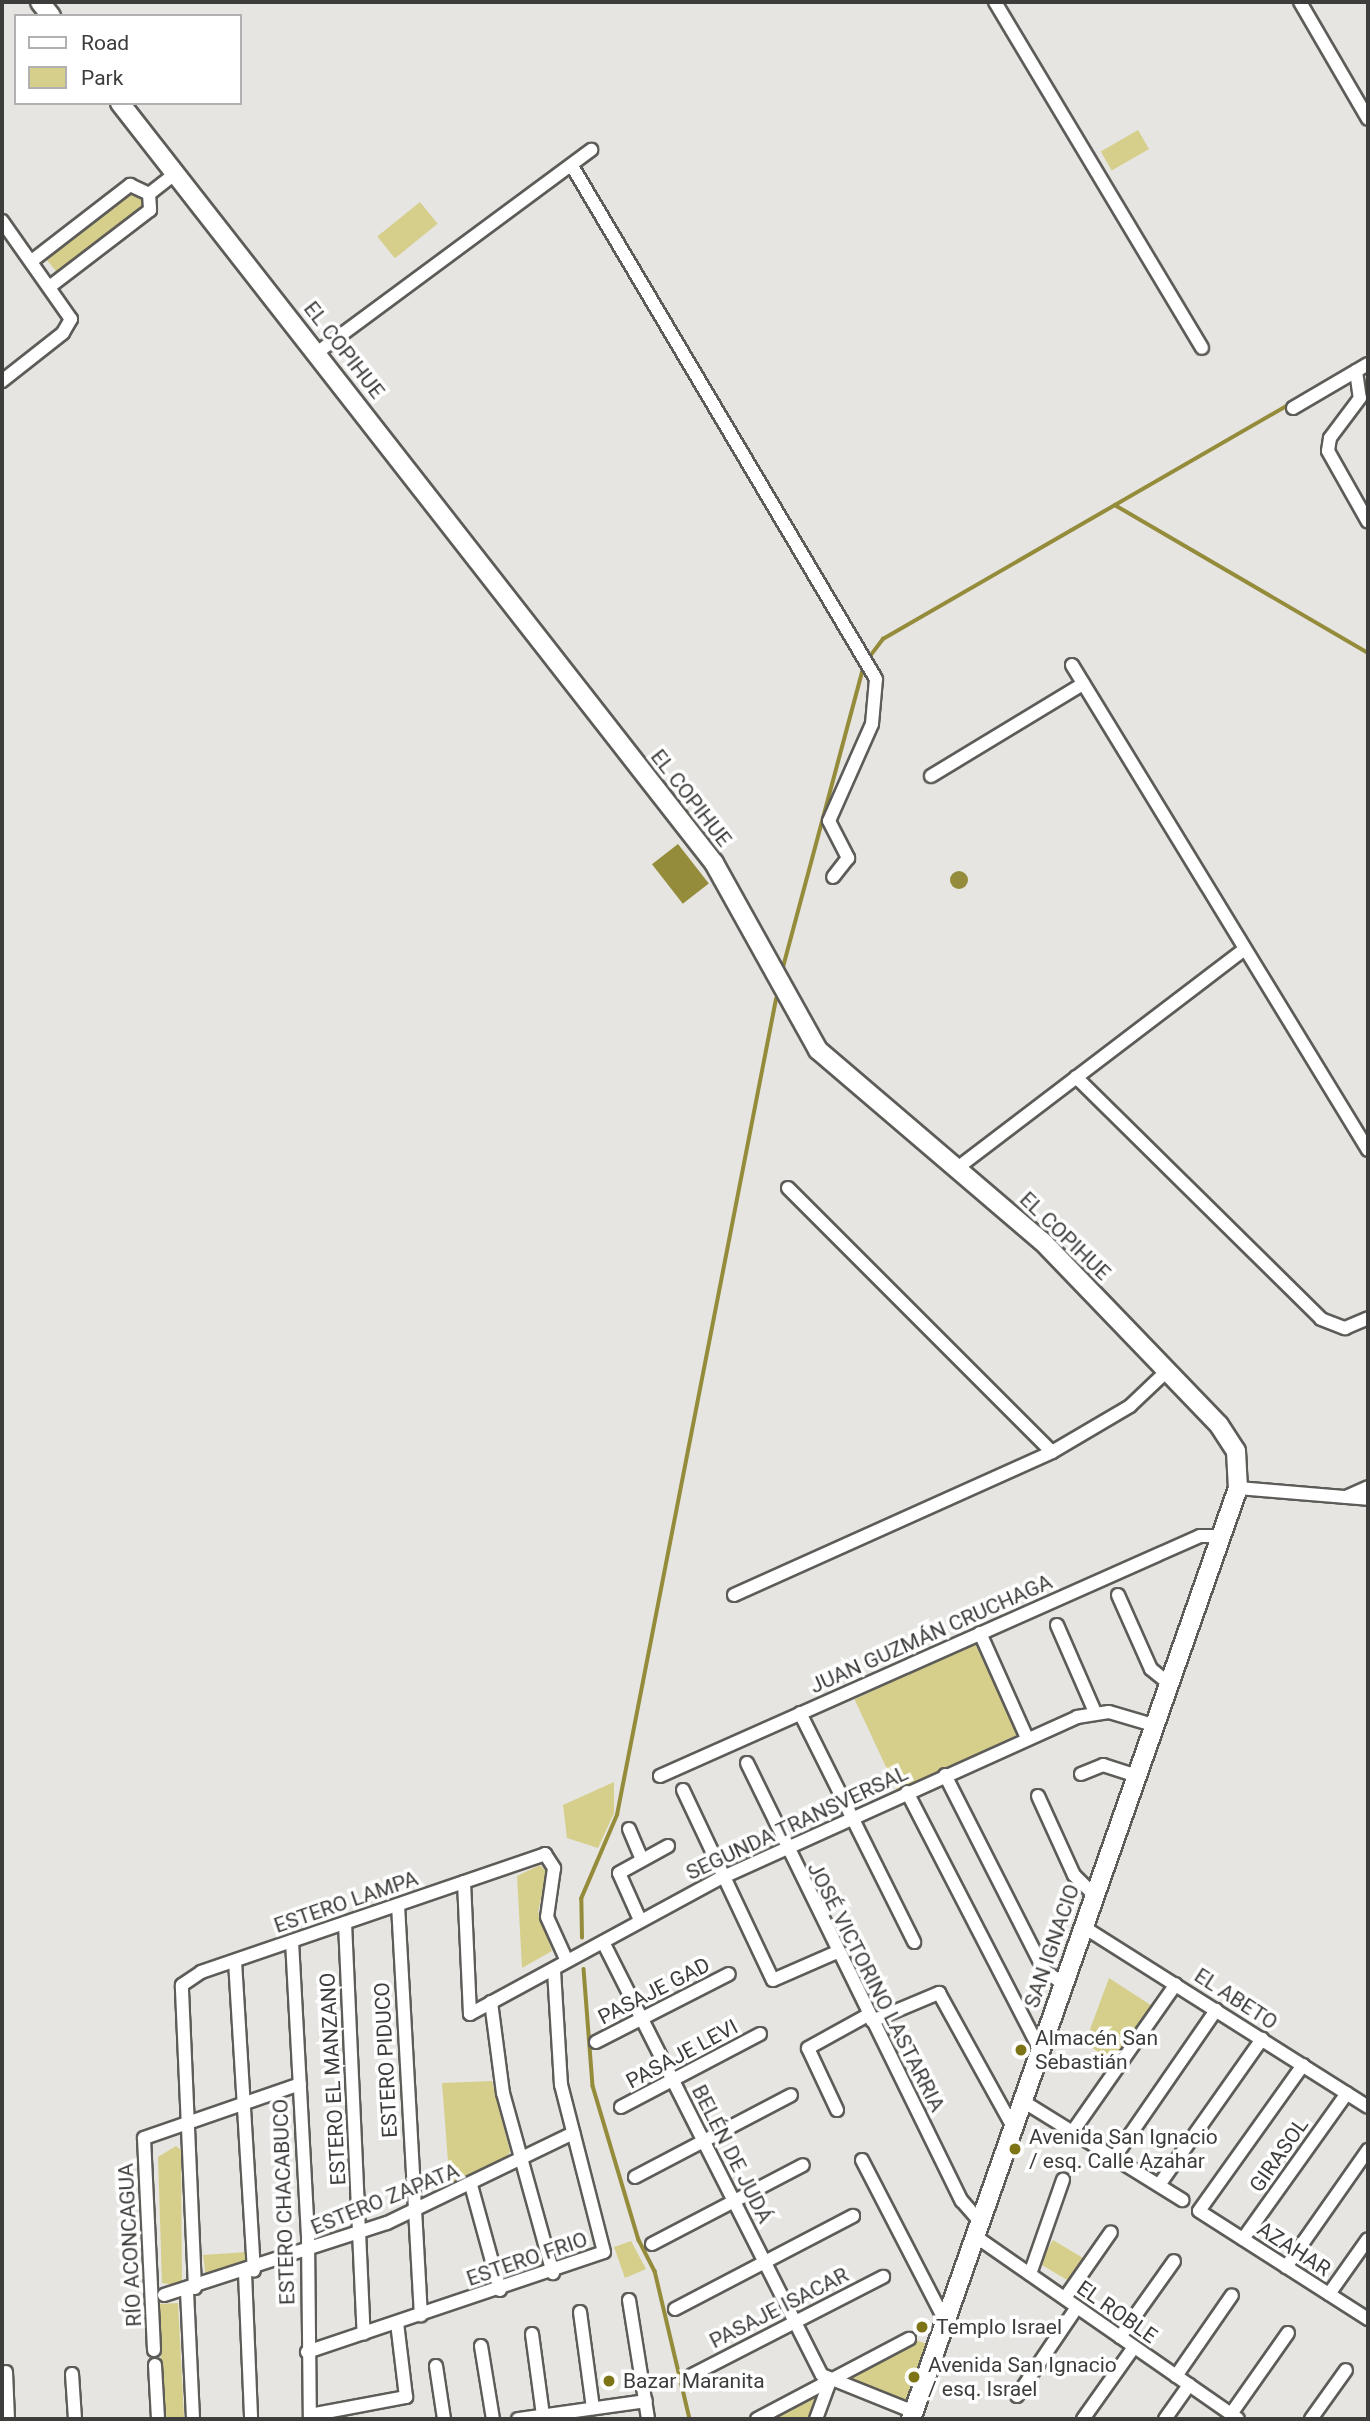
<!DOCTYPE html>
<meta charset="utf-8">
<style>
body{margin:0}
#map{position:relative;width:1370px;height:2421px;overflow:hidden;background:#e6e5e1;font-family:Roboto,sans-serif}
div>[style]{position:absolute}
.green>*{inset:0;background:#d6cf8b;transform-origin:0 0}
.water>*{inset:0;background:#958c3b;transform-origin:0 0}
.round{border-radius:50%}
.stream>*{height:3.5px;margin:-1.75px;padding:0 1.75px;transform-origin:1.75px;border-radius:1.75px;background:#958c3b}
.roads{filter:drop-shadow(2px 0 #5d5c58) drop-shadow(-2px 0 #5d5c58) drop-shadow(0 2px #5d5c58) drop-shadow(0 -2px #5d5c58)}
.minor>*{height:12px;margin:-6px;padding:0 6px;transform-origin:6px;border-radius:6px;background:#fff}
.secondary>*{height:18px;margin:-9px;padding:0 9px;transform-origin:9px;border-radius:9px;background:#fff}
.dots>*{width:19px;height:19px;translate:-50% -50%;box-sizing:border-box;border:4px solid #fff;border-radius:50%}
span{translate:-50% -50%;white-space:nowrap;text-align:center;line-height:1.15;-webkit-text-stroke:7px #fff;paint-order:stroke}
.street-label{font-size:21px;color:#3d3d3b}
.poi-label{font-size:21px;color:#3d3d3b}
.left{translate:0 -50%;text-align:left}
.frame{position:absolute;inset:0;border:4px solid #3d3d3b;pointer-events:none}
.legend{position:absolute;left:14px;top:14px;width:228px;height:91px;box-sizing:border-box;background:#fff;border:2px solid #b1b1b1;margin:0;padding:9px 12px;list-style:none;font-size:21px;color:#3d3d3b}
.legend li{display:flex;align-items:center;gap:14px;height:35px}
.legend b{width:35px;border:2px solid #b1b1b1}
</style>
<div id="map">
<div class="green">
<div style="left:1138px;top:130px;width:22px;height:43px;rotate:60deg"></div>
<div style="left:133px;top:190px;width:19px;height:111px;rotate:51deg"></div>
<div style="left:420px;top:202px;width:28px;height:55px;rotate:51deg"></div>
<div style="left:975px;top:1643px;width:101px;height:133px;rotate:65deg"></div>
<div style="clip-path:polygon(614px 1782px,614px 1813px,598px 1848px,567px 1838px,563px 1805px)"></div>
<div style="clip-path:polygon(540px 1865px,547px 1872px,538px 1912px,552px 1951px,522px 1968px,517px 1876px)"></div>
<div style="clip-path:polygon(1109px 1978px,1152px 2006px,1112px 2061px,1085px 2043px)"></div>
<div style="clip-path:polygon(492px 2081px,510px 2151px,506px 2160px,450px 2188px,442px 2083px)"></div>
<div style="clip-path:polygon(176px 2146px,181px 2150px,182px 2286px,162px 2283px,158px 2157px)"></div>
<div style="left:1053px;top:2240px;width:37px;height:27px;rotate:31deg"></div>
<div style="clip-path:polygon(631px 2241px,646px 2269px,625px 2278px,614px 2247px)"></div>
<div style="clip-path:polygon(247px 2252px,249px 2262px,206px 2278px,203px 2255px)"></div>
<div style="left:178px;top:2303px;width:116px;height:20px;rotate:87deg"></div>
<div style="clip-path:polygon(910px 2338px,930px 2345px,910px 2402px,845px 2379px)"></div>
<div style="clip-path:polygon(826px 2389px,815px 2419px,765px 2419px)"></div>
</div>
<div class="water">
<div style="left:678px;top:844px;width:50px;height:33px;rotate:52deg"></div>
<div class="round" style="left:950px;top:871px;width:18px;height:18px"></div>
</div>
<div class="stream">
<div style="left:1115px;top:505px;width:293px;rotate:30.3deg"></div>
<div style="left:868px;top:659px;width:25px;rotate:-53deg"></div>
<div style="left:883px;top:639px;width:471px;rotate:-30deg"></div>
<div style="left:782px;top:971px;width:317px;rotate:-75deg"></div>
<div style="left:582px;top:1938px;width:39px;rotate:-91deg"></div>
<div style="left:581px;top:1899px;width:91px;rotate:-66.8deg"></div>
<div style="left:617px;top:1815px;width:831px;rotate:-78.97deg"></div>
<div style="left:584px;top:1969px;width:117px;rotate:85.6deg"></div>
<div style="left:593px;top:2086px;width:161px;rotate:73.4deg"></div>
<div style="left:639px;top:2240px;width:35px;rotate:63deg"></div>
<div style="left:655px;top:2271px;width:152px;rotate:76.7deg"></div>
</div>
<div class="roads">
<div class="minor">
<div style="left:995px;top:2px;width:403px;rotate:59.1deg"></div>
<div style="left:1300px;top:2px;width:135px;rotate:59.8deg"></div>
<div style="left:572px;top:166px;width:596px;rotate:59.35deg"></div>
<div style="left:876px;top:679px;width:45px;rotate:95.1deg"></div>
<div style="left:872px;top:724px;width:106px;rotate:113.9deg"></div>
<div style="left:829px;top:821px;width:42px;rotate:62.8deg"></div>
<div style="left:848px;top:858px;width:24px;rotate:128deg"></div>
<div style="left:149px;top:194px;width:34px;rotate:-38deg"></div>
<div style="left:2px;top:221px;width:120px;rotate:54.9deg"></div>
<div style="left:71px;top:319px;width:16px;rotate:120deg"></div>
<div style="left:63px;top:333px;width:78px;rotate:141.8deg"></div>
<div style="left:33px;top:260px;width:123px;rotate:-37.7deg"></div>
<div style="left:130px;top:185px;width:21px;rotate:25deg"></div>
<div style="left:149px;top:194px;width:16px;rotate:86deg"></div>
<div style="left:150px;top:210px;width:123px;rotate:142.6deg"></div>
<div style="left:318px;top:352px;width:340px;rotate:-36.5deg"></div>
<div style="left:1356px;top:371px;width:27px;rotate:82deg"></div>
<div style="left:1360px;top:398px;width:50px;rotate:126.9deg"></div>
<div style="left:1330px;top:438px;width:13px;rotate:99deg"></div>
<div style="left:1328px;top:451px;width:81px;rotate:60.6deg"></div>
<div style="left:1293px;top:408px;width:87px;rotate:-30.4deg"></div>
<div style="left:1072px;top:665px;width:568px;rotate:58.6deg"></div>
<div style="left:931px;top:776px;width:178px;rotate:-31.2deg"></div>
<div style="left:1076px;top:1077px;width:344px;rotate:44.6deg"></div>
<div style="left:1321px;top:1319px;width:26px;rotate:21deg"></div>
<div style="left:1345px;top:1328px;width:25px;rotate:-23deg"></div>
<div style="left:956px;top:1169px;width:363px;rotate:-37.3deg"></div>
<div style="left:788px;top:1188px;width:373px;rotate:45deg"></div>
<div style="left:1238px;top:1488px;width:130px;rotate:4.8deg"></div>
<div style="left:1346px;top:1497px;width:24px;rotate:-24deg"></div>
<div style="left:734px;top:1595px;width:349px;rotate:-24.2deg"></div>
<div style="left:1052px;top:1452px;width:91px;rotate:-30.5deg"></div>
<div style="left:1130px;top:1406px;width:51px;rotate:-43.4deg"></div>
<div style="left:1118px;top:1595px;width:81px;rotate:66deg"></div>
<div style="left:1151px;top:1669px;width:22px;rotate:39deg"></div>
<div style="left:1057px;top:1625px;width:95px;rotate:66.4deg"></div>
<div style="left:980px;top:1633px;width:115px;rotate:65.9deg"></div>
<div style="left:800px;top:1713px;width:256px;rotate:63.5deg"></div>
<div style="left:747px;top:1763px;width:488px;rotate:63.9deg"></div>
<div style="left:962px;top:2201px;width:28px;rotate:49deg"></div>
<div style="left:1081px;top:1774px;width:24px;rotate:-22deg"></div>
<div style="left:1103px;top:1765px;width:35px;rotate:18deg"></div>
<div style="left:945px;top:1775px;width:219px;rotate:63.1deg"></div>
<div style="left:1044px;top:1970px;width:24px;rotate:36deg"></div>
<div style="left:660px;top:1776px;width:591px;rotate:-23.96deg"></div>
<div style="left:1200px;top:1536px;width:20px"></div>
<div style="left:683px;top:1790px;width:210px;rotate:64.7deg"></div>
<div style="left:773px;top:1980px;width:70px;rotate:-23.6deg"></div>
<div style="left:907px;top:1792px;width:290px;rotate:62.7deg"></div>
<div style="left:1038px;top:1796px;width:87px;rotate:65.5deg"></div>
<div style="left:1074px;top:1875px;width:28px;rotate:45deg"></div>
<div style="left:629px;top:1829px;width:33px;rotate:67deg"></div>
<div style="left:464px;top:1882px;width:132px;rotate:87.4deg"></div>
<div style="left:470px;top:2014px;width:285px;rotate:-28.5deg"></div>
<div style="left:721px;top:1878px;width:391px;rotate:-24.3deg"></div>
<div style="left:1077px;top:1717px;width:32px;rotate:-9deg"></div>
<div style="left:1109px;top:1712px;width:46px;rotate:16.5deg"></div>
<div style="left:398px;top:1905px;width:411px;rotate:86.8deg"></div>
<div style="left:640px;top:1920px;width:51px;rotate:-114.1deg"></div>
<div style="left:619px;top:1873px;width:56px;rotate:-28.9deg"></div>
<div style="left:345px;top:1923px;width:411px;rotate:87.4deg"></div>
<div style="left:1082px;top:1926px;width:338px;rotate:32.3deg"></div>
<div style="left:292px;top:1941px;width:298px;rotate:86.9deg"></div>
<div style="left:308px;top:2239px;width:180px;rotate:89.4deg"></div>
<div style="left:603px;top:1942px;width:485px;rotate:63.2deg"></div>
<div style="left:822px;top:2375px;width:99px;rotate:21.9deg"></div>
<div style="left:235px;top:1961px;width:310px;rotate:86.5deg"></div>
<div style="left:491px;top:2002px;width:92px;rotate:82.5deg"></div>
<div style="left:503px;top:2093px;width:187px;rotate:74.5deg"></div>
<div style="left:872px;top:2021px;width:73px;rotate:-22.7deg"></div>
<div style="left:939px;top:1993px;width:153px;rotate:61.1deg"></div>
<div style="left:596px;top:2042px;width:149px;rotate:-27.1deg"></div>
<div style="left:1303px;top:2065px;width:179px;rotate:125.5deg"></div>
<div style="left:1199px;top:2211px;width:201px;rotate:32.6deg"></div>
<div style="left:1021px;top:2100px;width:190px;rotate:31.8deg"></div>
<div style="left:621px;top:2107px;width:157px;rotate:-27.7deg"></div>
<div style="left:837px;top:2110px;width:68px;rotate:-115.1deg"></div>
<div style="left:808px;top:2048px;width:68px;rotate:-28.8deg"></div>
<div style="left:1073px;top:2131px;width:179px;rotate:-55deg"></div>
<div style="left:1114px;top:2158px;width:180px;rotate:-55.4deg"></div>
<div style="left:862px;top:2160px;width:181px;rotate:62.7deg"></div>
<div style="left:635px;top:2177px;width:176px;rotate:-27.7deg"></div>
<div style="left:471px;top:2185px;width:109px;rotate:74.6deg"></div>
<div style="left:1159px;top:2185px;width:179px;rotate:-54.8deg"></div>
<div style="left:975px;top:2236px;width:320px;rotate:34.8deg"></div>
<div style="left:1243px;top:2239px;width:179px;rotate:-54.5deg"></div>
<div style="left:652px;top:2244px;width:170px;rotate:-27.6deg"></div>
<div style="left:1286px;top:2267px;width:143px;rotate:-55deg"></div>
<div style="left:245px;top:2273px;width:146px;rotate:87.6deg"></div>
<div style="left:1030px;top:2274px;width:100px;rotate:-70.7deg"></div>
<div style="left:195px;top:2288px;width:303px;rotate:-92.5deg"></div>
<div style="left:182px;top:1985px;width:23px;rotate:-34deg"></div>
<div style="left:201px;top:1972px;width:364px;rotate:-18.9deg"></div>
<div style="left:545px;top:1854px;width:17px;rotate:57deg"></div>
<div style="left:554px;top:1868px;width:49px;rotate:98.1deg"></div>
<div style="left:547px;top:1917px;width:48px;rotate:65.6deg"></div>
<div style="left:187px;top:2291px;width:128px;rotate:87.3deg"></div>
<div style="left:1329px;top:2294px;width:67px;rotate:-54.7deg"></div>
<div style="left:164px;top:2295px;width:234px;rotate:-17.9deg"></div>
<div style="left:387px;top:2223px;width:207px;rotate:-25.8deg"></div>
<div style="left:1065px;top:2298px;width:80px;rotate:-55.1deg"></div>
<div style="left:629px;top:2300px;width:121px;rotate:80.9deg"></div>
<div style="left:675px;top:2309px;width:201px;rotate:-27.6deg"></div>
<div style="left:580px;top:2312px;width:97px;rotate:82.3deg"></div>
<div style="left:532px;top:2334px;width:82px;rotate:82.3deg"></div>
<div style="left:1120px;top:2337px;width:93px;rotate:-54.6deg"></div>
<div style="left:481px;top:2346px;width:74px;rotate:80.7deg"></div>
<div style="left:154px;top:2350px;width:212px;rotate:-92.7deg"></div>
<div style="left:144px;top:2138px;width:165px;rotate:-19.1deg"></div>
<div style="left:307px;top:2352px;width:313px;rotate:-18.6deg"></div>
<div style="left:604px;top:2252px;width:172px;rotate:-104.4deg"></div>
<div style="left:561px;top:2085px;width:116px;rotate:-93.5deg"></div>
<div style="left:155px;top:2365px;width:54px;rotate:86.8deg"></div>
<div style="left:436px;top:2366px;width:54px;rotate:81.4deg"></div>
<div style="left:6px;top:2372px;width:47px;rotate:87.6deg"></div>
<div style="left:72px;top:2374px;width:45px;rotate:86.2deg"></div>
<div style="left:692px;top:2375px;width:215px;rotate:-27.2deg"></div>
<div style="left:1176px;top:2376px;width:98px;rotate:-55.3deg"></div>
<div style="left:1017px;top:2396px;width:107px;rotate:-56deg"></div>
<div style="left:1231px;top:2414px;width:99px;rotate:-54.9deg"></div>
<div style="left:310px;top:2415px;width:98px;rotate:-10.6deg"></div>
<div style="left:406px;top:2397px;width:75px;rotate:-96.9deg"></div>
<div style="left:518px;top:2419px;width:129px;rotate:-8deg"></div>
<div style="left:757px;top:2419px;width:172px;rotate:-27.8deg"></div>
<div style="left:816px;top:2419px;width:40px;rotate:-69.8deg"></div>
<div style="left:1083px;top:2419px;width:88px;rotate:-54.7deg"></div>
<div style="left:1165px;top:2419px;width:42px;rotate:-54.8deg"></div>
<div style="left:1311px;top:2419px;width:60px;rotate:-54.5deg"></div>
</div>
<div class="secondary">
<div style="left:40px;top:2px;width:18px;rotate:52deg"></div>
<div style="left:120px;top:103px;width:965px;rotate:51.99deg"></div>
<div style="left:714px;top:863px;width:214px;rotate:60.9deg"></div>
<div style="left:818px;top:1050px;width:294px;rotate:40.5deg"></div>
<div style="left:1042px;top:1241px;width:255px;rotate:46.1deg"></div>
<div style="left:1219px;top:1425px;width:31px;rotate:57deg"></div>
<div style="left:1236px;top:1451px;width:37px;rotate:87deg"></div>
<div style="left:1238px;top:1488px;width:987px;rotate:109.35deg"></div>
</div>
</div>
<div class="dots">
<div style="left:1021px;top:2050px;background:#7d7416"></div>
<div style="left:1015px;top:2149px;background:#7d7416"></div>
<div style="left:922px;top:2327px;background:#7d7416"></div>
<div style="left:914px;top:2377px;background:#7d7416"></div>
<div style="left:609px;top:2381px;background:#7d7416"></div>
</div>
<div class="street-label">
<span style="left:344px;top:350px;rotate:52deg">EL COPIHUE</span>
<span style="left:691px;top:798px;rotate:52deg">EL COPIHUE</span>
<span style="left:1065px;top:1236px;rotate:44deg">EL COPIHUE</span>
<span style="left:931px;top:1634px;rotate:-24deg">JUAN GUZMÁN CRUCHAGA</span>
<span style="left:797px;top:1823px;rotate:-25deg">SEGUNDA TRANSVERSAL</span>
<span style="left:346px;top:1902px;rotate:-19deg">ESTERO LAMPA</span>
<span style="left:1052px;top:1946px;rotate:-71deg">SAN IGNACIO</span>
<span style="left:876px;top:1987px;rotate:63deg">JOSÉ VICTORINO LASTARRIA</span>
<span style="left:654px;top:1991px;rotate:-27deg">PASAJE GAD</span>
<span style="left:1236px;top:1999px;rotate:33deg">EL ABETO</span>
<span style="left:682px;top:2054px;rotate:-28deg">PASAJE LEVI</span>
<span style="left:386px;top:2060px;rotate:-93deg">ESTERO PIDUCO</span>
<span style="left:333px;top:2079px;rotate:-93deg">ESTERO EL MANZANO</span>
<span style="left:732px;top:2154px;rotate:63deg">BELÉN DE JUDÁ</span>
<span style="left:1279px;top:2155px;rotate:-55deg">GIRASOL</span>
<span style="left:385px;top:2199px;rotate:-22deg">ESTERO ZAPATA</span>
<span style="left:284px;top:2202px;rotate:-92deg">ESTERO CHACABUCO</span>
<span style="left:130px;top:2245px;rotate:-93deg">RÍO ACONCAGUA</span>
<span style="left:1294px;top:2249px;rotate:33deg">AZAHAR</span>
<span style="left:527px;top:2259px;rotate:-19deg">ESTERO FRIO</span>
<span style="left:779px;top:2308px;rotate:-27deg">PASAJE ISACAR</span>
<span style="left:1117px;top:2312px;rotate:35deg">EL ROBLE</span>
</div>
<div class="poi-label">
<span class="left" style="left:1035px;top:2050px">Almacén San<br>Sebastián</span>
<span class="left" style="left:1029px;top:2149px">Avenida San Ignacio<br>/ esq. Calle Azahar</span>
<span class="left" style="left:936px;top:2327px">Templo Israel</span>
<span class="left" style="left:928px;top:2377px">Avenida San Ignacio<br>/ esq. Israel</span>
<span class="left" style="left:623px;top:2381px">Bazar Maranita</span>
</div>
<div class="frame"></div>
<ul class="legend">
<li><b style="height:9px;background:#fff"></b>Road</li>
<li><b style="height:19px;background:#d6cf8b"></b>Park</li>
</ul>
</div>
